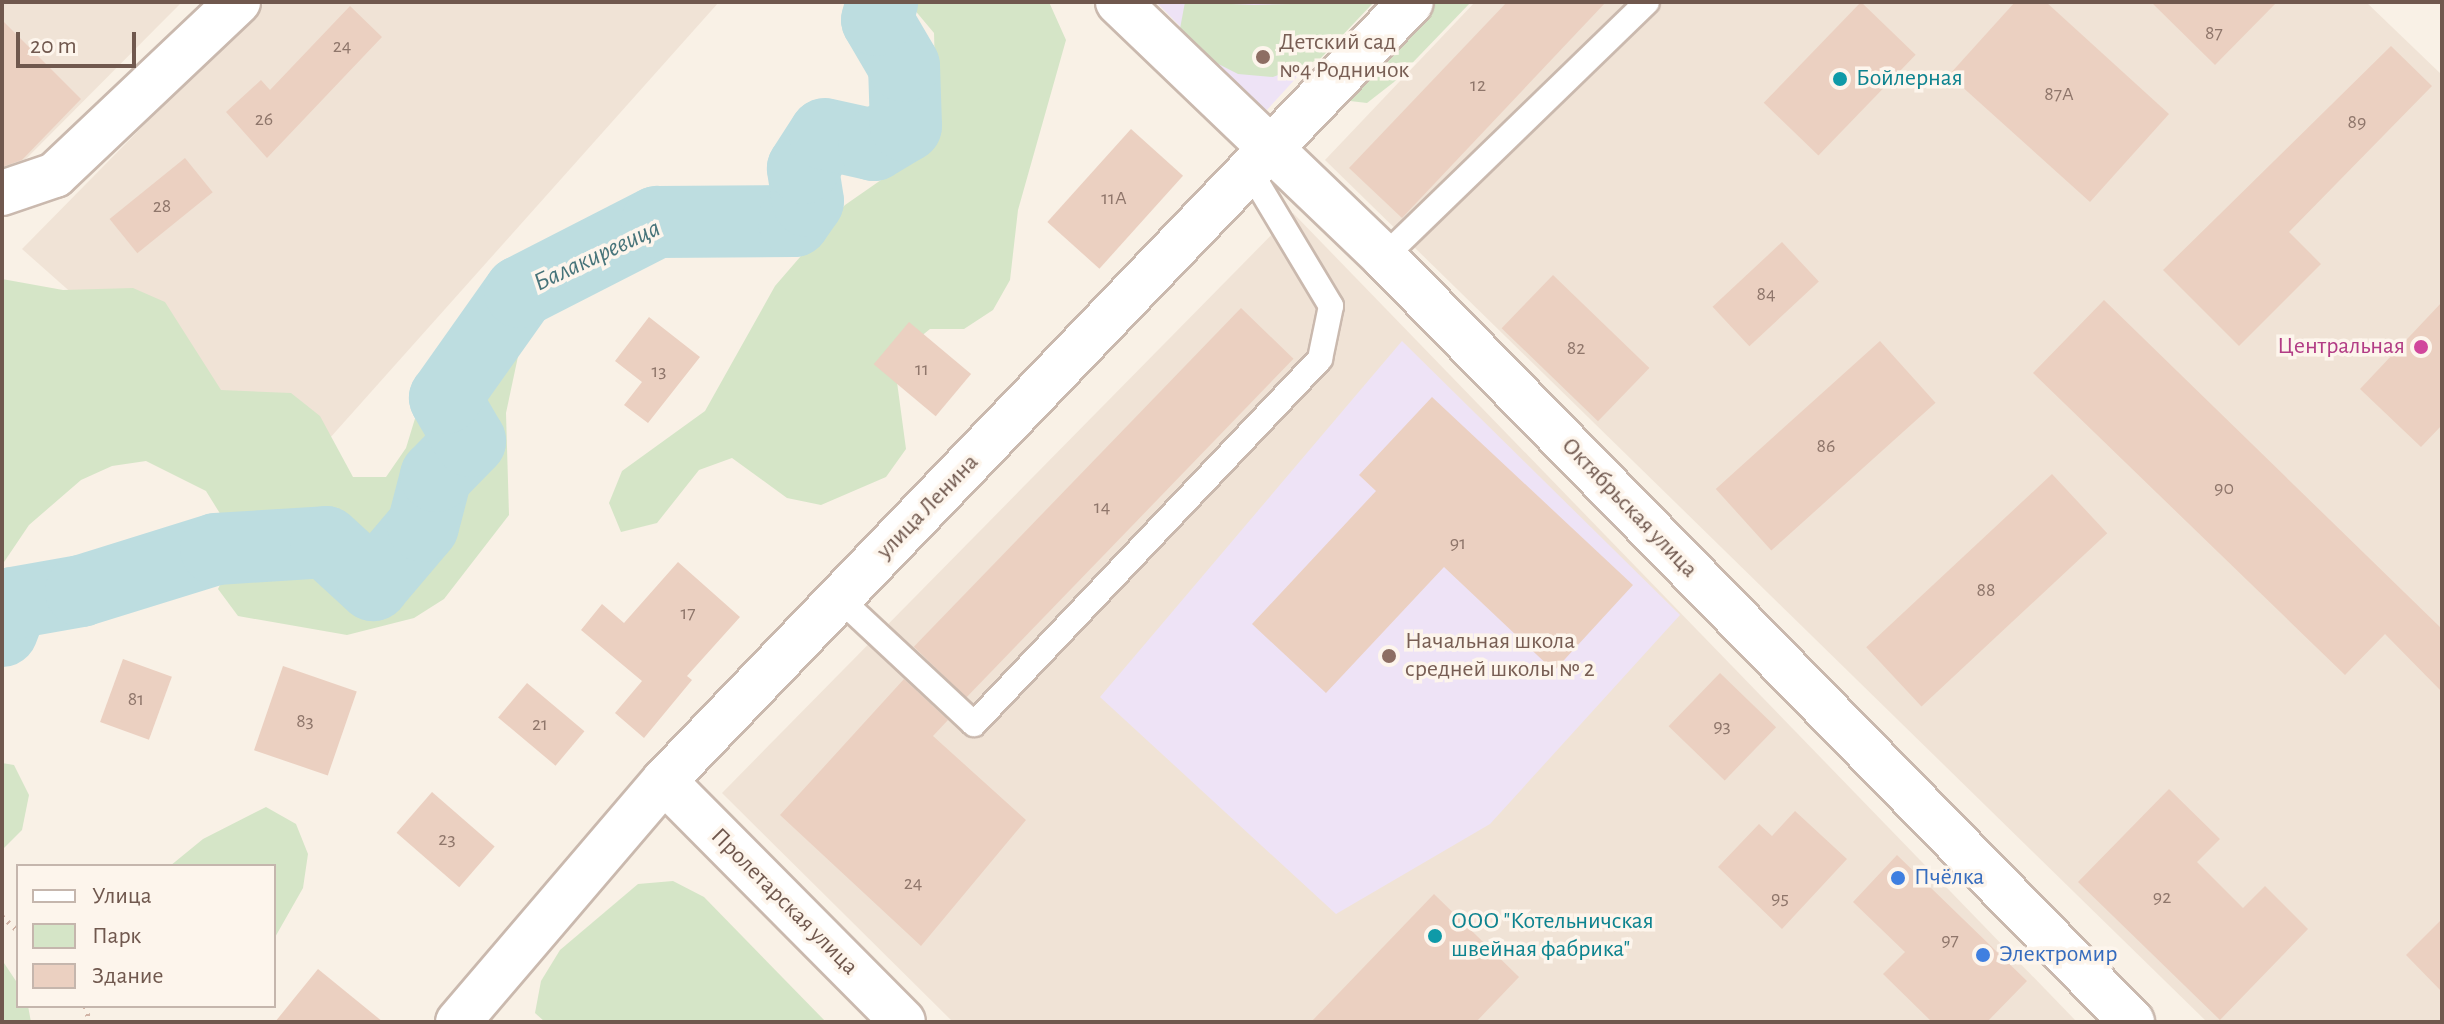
<!DOCTYPE html>
<meta charset="utf-8">
<style>
body{margin:0}
#map{position:relative;width:2444px;height:1024px;overflow:hidden;background:#f9f1e6;font-family:"Alegreya Sans",sans-serif}
div>[style]{position:absolute}
.residential>*{inset:0;background:#f0e3d6}
.education>*{inset:0;background:#eee3f6}
.green>*{inset:0;background:#d5e5c7}
.river>*{height:72px;margin:-36px;padding:0 36px;transform-origin:36px;border-radius:36px;background:#bddde0}
.building>*{inset:0;background:#ebd0c1;transform-origin:0 0}
.path>*{height:5px;margin-top:-2.5px;transform-origin:0;background:repeating-linear-gradient(90deg,#d0b3a5 0 2px,transparent 0 8px)}
.roads{filter:drop-shadow(2px 0 #cab9ae) drop-shadow(-2px 0 #cab9ae) drop-shadow(0 2px #cab9ae) drop-shadow(0 -2px #cab9ae)}
.service>*{height:24px;margin:-12px;padding:0 12px;transform-origin:12px;border-radius:12px;background:#fff}
.minor>*{height:44px;margin:-22px;padding:0 22px;transform-origin:22px;border-radius:22px;background:#fff}
.dots>*{width:22px;height:22px;translate:-50% -50%;box-sizing:border-box;border:4px solid #fdf5ec;border-radius:50%}
span{translate:-50% -50%;white-space:nowrap;text-align:center;line-height:1.15;-webkit-text-stroke:7px #fdf5ec;paint-order:stroke}
.number-label{font-size:20px;color:#8f766b}
.number-label span{-webkit-text-stroke-width:0}
.education-label{font-size:24px;color:#785e54}
.left{translate:0 -50%;text-align:left}
.culture-label{font-size:24px;color:#0d838f}
.hotel-label{font-size:24px;color:#b23c85}
.right{translate:-100% -50%;text-align:right}
.street-label{font-size:24px;color:#70584e}
.shop-label{font-size:24px;color:#366cbe}
.water-label{font-size:26px;color:#47747a;font-style:italic}
.frame{position:absolute;inset:0;border:4px solid #70584e;pointer-events:none}
.legend{position:absolute;left:16px;top:864px;width:260px;height:144px;box-sizing:border-box;background:#fdf5ec;border:2px solid #c5b6ad;margin:0;padding:10px 14px;list-style:none;font-size:24px;color:#70584e}
.legend li{display:flex;align-items:center;gap:16px;height:40px}
.legend b{width:40px;border:2px solid #c5b6ad}
.scale{position:absolute;left:16px;top:32px;width:120px;height:36px;box-sizing:border-box;border:4px solid #70584e;border-top:0;padding-left:10px;font-size:24px;line-height:28px;white-space:nowrap;color:#70584e;-webkit-text-stroke:6px #fdf5ec;paint-order:stroke}
</style>
<div id="map">
<div class="residential">
<div style="clip-path:polygon(2px 2px,182px 2px,2px 183px)"></div>
<div style="clip-path:polygon(265px 2px,719px 2px,288px 485px,22px 249px)"></div>
<div style="clip-path:polygon(1475px 2px,2366px 2px,2442px 75px,2442px 1022px,2207px 1022px,1325px 160px)"></div>
<div style="clip-path:polygon(1293px 213px,2077px 1022px,953px 1022px,722px 793px)"></div>
</div>
<div class="education">
<div style="clip-path:polygon(1156px 2px,1366px 2px,1265px 112px)"></div>
<div style="clip-path:polygon(1402px 341px,1680px 615px,1490px 824px,1336px 914px,1100px 697px)"></div>
</div>
<div class="green">
<div style="clip-path:polygon(908px 2px,1049px 2px,1066px 40px,1018px 210px,1010px 280px,993px 310px,964px 329px,930px 329px,904px 350px,897px 382px,906px 449px,886px 477px,821px 505px,787px 498px,732px 458px,699px 470px,657px 523px,621px 532px,609px 503px,622px 471px,705px 411px,775px 286px,845px 205px,904px 164px,936px 103px,934px 33px)"></div>
<div style="clip-path:polygon(1185px 2px,1254px 5px,1374px 2px,1320px 59px,1273px 77px,1238px 74px,1189px 49px,1179px 34px)"></div>
<div style="clip-path:polygon(1424px 2px,1471px 2px,1394px 82px,1367px 103px,1350px 101px,1344px 85px)"></div>
<div style="clip-path:polygon(2px 279px,63px 290px,133px 288px,165px 302px,221px 390px,291px 393px,320px 416px,353px 477px,386px 477px,406px 448px,417px 412px,448px 348px,491px 330px,520px 347px,506px 413px,509px 515px,444px 599px,414px 618px,347px 635px,238px 616px,218px 589px,234px 555px,224px 520px,206px 491px,146px 461px,112px 466px,81px 480px,29px 525px,2px 565px)"></div>
<div style="clip-path:polygon(2px 763px,14px 765px,29px 795px,22px 830px,2px 850px)"></div>
<div style="clip-path:polygon(266px 807px,296px 824px,308px 854px,303px 888px,274px 939px,274px 866px,170px 866px,203px 839px)"></div>
<div style="clip-path:polygon(673px 881px,704px 897px,826px 1022px,545px 1022px,535px 1013px,541px 981px,560px 950px,638px 884px)"></div>
<div style="clip-path:polygon(2px 960px,18px 984px,18px 1006px,28px 1006px,31px 1022px,2px 1022px)"></div>
</div>
<div class="river">
<div style="left:2px;top:631px;width:30px;rotate:-69deg"></div>
<div style="left:13px;top:603px;width:69px;rotate:-10deg"></div>
<div style="left:81px;top:591px;width:141px;rotate:-17.3deg"></div>
<div style="left:216px;top:549px;width:110px;rotate:-3.6deg"></div>
<div style="left:326px;top:542px;width:64px;rotate:42.5deg"></div>
<div style="left:373px;top:585px;width:77px;rotate:-49.7deg"></div>
<div style="left:423px;top:526px;width:52px;rotate:-75.4deg"></div>
<div style="left:436px;top:476px;width:49px;rotate:-45.8deg"></div>
<div style="left:470px;top:441px;width:50px;rotate:-120.2deg"></div>
<div style="left:445px;top:398px;width:130px;rotate:-54.7deg"></div>
<div style="left:520px;top:292px;width:154px;rotate:-27.1deg"></div>
<div style="left:657px;top:222px;width:137px;rotate:-0.4deg"></div>
<div style="left:794px;top:221px;width:24px;rotate:-55deg"></div>
<div style="left:808px;top:201px;width:33px;rotate:-99deg"></div>
<div style="left:803px;top:168px;width:40px;rotate:-57.1deg"></div>
<div style="left:825px;top:134px;width:50px;rotate:12.7deg"></div>
<div style="left:874px;top:145px;width:37px;rotate:-31deg"></div>
<div style="left:906px;top:126px;width:60px;rotate:-91.9deg"></div>
<div style="left:904px;top:66px;width:53px;rotate:-120.4deg"></div>
<div style="left:877px;top:20px;width:19px;rotate:-74deg"></div>
</div>
<div class="building">
<div style="clip-path:polygon(1507px 2px,1606px 2px,1402px 218px,1349px 168px)"></div>
<div style="left:1861px;top:2px;width:76px;height:140px;rotate:44deg"></div>
<div style="clip-path:polygon(2015px 2px,2046px 2px,2169px 114px,2090px 202px,1949px 75px)"></div>
<div style="clip-path:polygon(2151px 2px,2277px 2px,2215px 65px)"></div>
<div style="clip-path:polygon(350px 6px,382px 37px,267px 158px,226px 112px,261px 80px,270px 90px)"></div>
<div style="clip-path:polygon(2px 20px,81px 99px,22px 160px,2px 167px)"></div>
<div style="clip-path:polygon(2391px 46px,2432px 86px,2289px 232px,2321px 264px,2239px 346px,2163px 270px)"></div>
<div style="left:1131px;top:129px;width:70px;height:125px;rotate:42deg"></div>
<div style="left:185px;top:158px;width:44px;height:97px;rotate:51deg"></div>
<div style="left:1782px;top:242px;width:54px;height:95px;rotate:47deg"></div>
<div style="left:1553px;top:275px;width:134px;height:74px;rotate:44deg"></div>
<div style="clip-path:polygon(2104px 300px,2442px 629px,2442px 692px,2385px 634px,2345px 675px,2033px 373px)"></div>
<div style="clip-path:polygon(2442px 302px,2442px 425px,2421px 447px,2360px 389px)"></div>
<div style="left:1241px;top:308px;width:73px;height:471px;rotate:44deg"></div>
<div style="clip-path:polygon(649px 317px,700px 357px,648px 423px,624px 405px,642px 382px,615px 361px)"></div>
<div style="left:909px;top:322px;width:81px;height:55px;rotate:40deg"></div>
<div style="left:1880px;top:341px;width:83px;height:221px;rotate:48deg"></div>
<div style="clip-path:polygon(1432px 397px,1633px 585px,1554px 671px,1444px 567px,1326px 693px,1252px 624px,1376px 491px,1359px 475px)"></div>
<div style="left:2052px;top:474px;width:81px;height:254px;rotate:47deg"></div>
<div style="clip-path:polygon(678px 562px,740px 617px,687px 676px,692px 680px,644px 738px,615px 713px,642px 681px,581px 630px,602px 604px,624px 623px)"></div>
<div style="left:123px;top:659px;width:52px;height:67px;rotate:20deg"></div>
<div style="left:283px;top:666px;width:78px;height:89px;rotate:19deg"></div>
<div style="left:1720px;top:673px;width:78px;height:74px;rotate:44deg"></div>
<div style="clip-path:polygon(904px 679px,948px 720px,933px 736px,1026px 820px,921px 946px,780px 815px)"></div>
<div style="left:527px;top:683px;width:75px;height:45px;rotate:40deg"></div>
<div style="clip-path:polygon(2169px 789px,2220px 839px,2197px 862px,2243px 908px,2265px 886px,2308px 929px,2220px 1020px,2078px 882px)"></div>
<div style="left:432px;top:792px;width:83px;height:54px;rotate:41deg"></div>
<div style="clip-path:polygon(1795px 811px,1847px 859px,1782px 929px,1718px 867px,1759px 824px,1772px 836px)"></div>
<div style="clip-path:polygon(1897px 855px,2027px 981px,1987px 1022px,1932px 1022px,1883px 974px,1905px 952px,1853px 902px)"></div>
<div style="clip-path:polygon(1434px 894px,1519px 977px,1476px 1022px,1311px 1022px)"></div>
<div style="clip-path:polygon(2442px 919px,2442px 992px,2406px 955px)"></div>
<div style="clip-path:polygon(318px 969px,383px 1022px,275px 1022px)"></div>
</div>
<div class="path">
<div style="left:2px;top:916px;width:22px;rotate:43deg"></div>
<div style="left:85px;top:1006px;width:17px;rotate:73deg"></div>
</div>
<div class="roads">
<div class="service">
<div style="left:1384px;top:257px;width:366px;rotate:-44.1deg"></div>
<div style="left:840px;top:599px;width:183px;rotate:43deg"></div>
<div style="left:974px;top:724px;width:503px;rotate:-46.53deg"></div>
<div style="left:1320px;top:359px;width:54px;rotate:-78.3deg"></div>
<div style="left:1331px;top:306px;width:157px;rotate:-121deg"></div>
</div>
<div class="minor">
<div style="left:1118px;top:2px;width:368px;rotate:43.8deg"></div>
<div style="left:1384px;top:257px;width:1070px;rotate:45.64deg"></div>
<div style="left:2px;top:193px;width:56px;rotate:-18.8deg"></div>
<div style="left:55px;top:175px;width:252px;rotate:-43.4deg"></div>
<div style="left:664px;top:781px;width:339px;rotate:45.2deg"></div>
<div style="left:458px;top:1022px;width:317px;rotate:-49.5deg"></div>
<div style="left:664px;top:781px;width:1079px;rotate:-46.2deg"></div>
</div>
</div>
<div class="dots">
<div style="left:1263px;top:57px;background:#8d6e63"></div>
<div style="left:1840px;top:79px;background:#0f9aa8"></div>
<div style="left:2421px;top:347px;background:#d1479c"></div>
<div style="left:1389px;top:656px;background:#8d6e63"></div>
<div style="left:1898px;top:878px;background:#3f7fe0"></div>
<div style="left:1435px;top:936px;background:#0f9aa8"></div>
<div style="left:1983px;top:955px;background:#3f7fe0"></div>
</div>
<div class="number-label">
<span style="left:2214px;top:33px">87</span>
<span style="left:342px;top:46px">24</span>
<span style="left:1478px;top:85px">12</span>
<span style="left:2059px;top:94px">87А</span>
<span style="left:264px;top:119px">26</span>
<span style="left:2357px;top:122px">89</span>
<span style="left:1114px;top:198px">11А</span>
<span style="left:162px;top:206px">28</span>
<span style="left:1766px;top:294px">84</span>
<span style="left:1576px;top:348px">82</span>
<span style="left:922px;top:369px">11</span>
<span style="left:659px;top:371px">13</span>
<span style="left:1826px;top:446px">86</span>
<span style="left:2224px;top:488px">90</span>
<span style="left:1102px;top:507px">14</span>
<span style="left:1458px;top:543px">91</span>
<span style="left:1986px;top:590px">88</span>
<span style="left:688px;top:613px">17</span>
<span style="left:136px;top:699px">81</span>
<span style="left:305px;top:721px">83</span>
<span style="left:540px;top:724px">21</span>
<span style="left:1722px;top:726px">93</span>
<span style="left:447px;top:839px">23</span>
<span style="left:913px;top:883px">24</span>
<span style="left:2162px;top:897px">92</span>
<span style="left:1780px;top:898px">95</span>
<span style="left:1950px;top:940px">97</span>
</div>
<div class="education-label">
<span class="left" style="left:1279px;top:57px">Детский сад<br>№4 Родничок</span>
<span class="left" style="left:1405px;top:656px">Начальная школа<br>средней школы № 2</span>
</div>
<div class="culture-label">
<span class="left" style="left:1856px;top:79px">Бойлерная</span>
<span class="left" style="left:1451px;top:936px">ООО "Котельничская<br>швейная фабрика"</span>
</div>
<div class="hotel-label">
<span class="right" style="left:2405px;top:347px">Центральная</span>
</div>
<div class="street-label">
<span style="left:928px;top:507px;rotate:-46deg">улица Ленина</span>
<span style="left:1629px;top:508px;rotate:46deg">Октябрьская улица</span>
<span style="left:784px;top:902px;rotate:45deg">Пролетарская улица</span>
</div>
<div class="shop-label">
<span class="left" style="left:1914px;top:878px">Пчёлка</span>
<span class="left" style="left:1999px;top:955px">Электромир</span>
</div>
<div class="water-label">
<span style="left:597px;top:256px;rotate:-25deg">Балакиревица</span>
</div>
<div class="frame"></div>
<ul class="legend">
<li><b style="height:10px;background:#fff"></b>Улица</li>
<li><b style="height:22px;background:#d5e5c7"></b>Парк</li>
<li><b style="height:22px;background:#ebd0c1"></b>Здание</li>
</ul>
<div class="scale">20 m</div>
</div>
